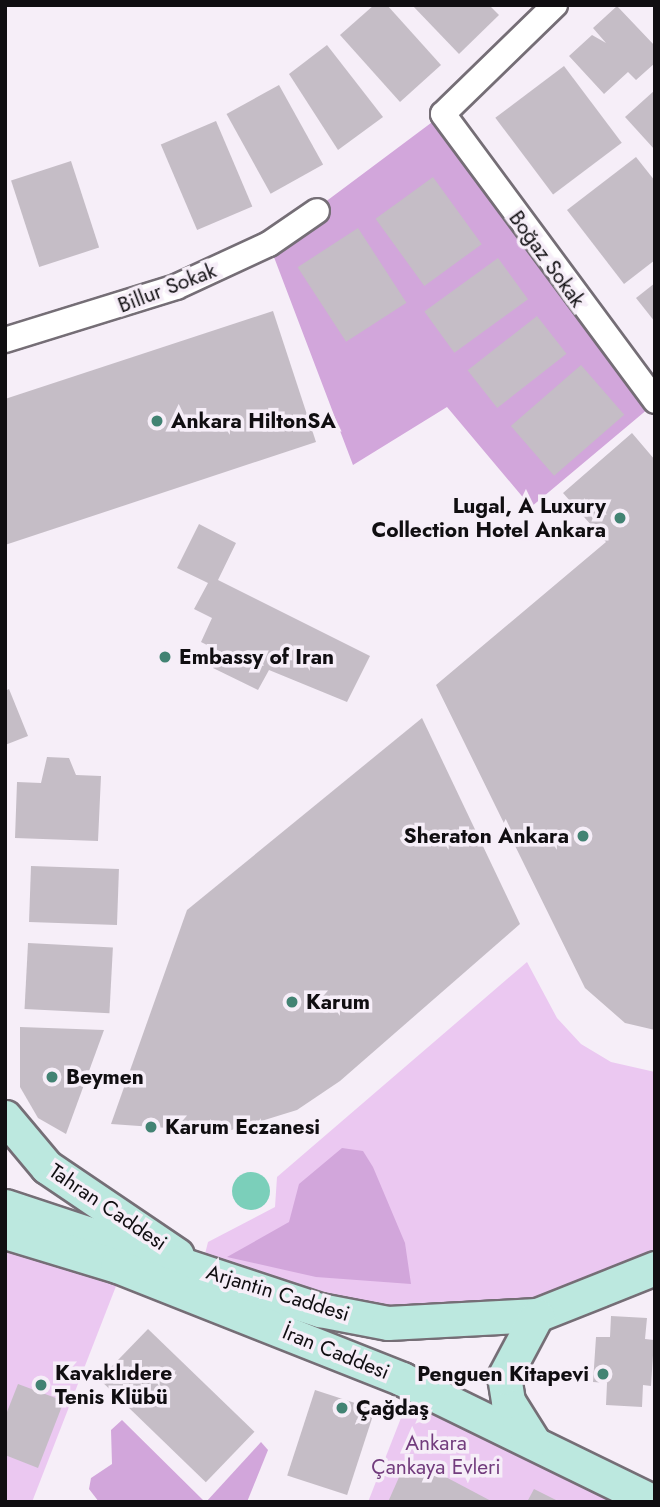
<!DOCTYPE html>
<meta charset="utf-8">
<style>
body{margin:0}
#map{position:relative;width:660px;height:1507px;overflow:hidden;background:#f6eef8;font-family:Jost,sans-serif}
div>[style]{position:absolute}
.green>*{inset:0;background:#ebc8f1}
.forest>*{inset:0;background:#d2a6db}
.water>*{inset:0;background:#7bcfba}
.round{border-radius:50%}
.building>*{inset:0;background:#c5bdc6;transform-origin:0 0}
.roads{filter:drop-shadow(2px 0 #756e76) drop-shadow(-2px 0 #756e76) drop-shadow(0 2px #756e76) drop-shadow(0 -2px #756e76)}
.street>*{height:24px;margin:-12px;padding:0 12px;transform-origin:12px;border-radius:12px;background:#fff}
.secondary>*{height:33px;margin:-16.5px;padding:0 16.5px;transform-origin:16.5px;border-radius:16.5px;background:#bce8df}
.dots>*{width:19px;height:19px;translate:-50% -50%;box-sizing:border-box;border:4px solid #f6eef8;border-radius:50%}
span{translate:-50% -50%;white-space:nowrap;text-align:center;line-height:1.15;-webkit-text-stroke:7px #f6eef8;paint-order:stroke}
.street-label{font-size:21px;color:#100e11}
.poi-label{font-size:21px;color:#100e11;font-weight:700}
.left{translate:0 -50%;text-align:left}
.right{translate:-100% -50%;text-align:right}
.park-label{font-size:21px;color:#723c7d}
.frame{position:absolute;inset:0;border:7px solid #100e11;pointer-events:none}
</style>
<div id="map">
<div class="green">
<div style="clip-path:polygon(527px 962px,557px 1018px,581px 1044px,611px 1062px,655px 1072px,655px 1268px,438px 1324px,201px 1270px,208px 1242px,275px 1207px,277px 1177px)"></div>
<div style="clip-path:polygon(5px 1252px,118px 1281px,32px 1502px,5px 1502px)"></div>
<div style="clip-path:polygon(410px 1395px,634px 1502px,368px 1502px)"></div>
</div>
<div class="forest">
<div style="clip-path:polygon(443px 114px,655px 403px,531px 507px,447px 407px,353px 465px,269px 244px)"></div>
<div style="clip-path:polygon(342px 1148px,363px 1151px,373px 1167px,405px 1243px,411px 1284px,316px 1277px,227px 1257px,289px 1222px,299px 1184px)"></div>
<div style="clip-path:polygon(122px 1420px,205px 1502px,99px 1502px,89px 1489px,91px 1478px,112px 1464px,111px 1430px)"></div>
<div style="clip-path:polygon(261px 1442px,268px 1450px,247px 1502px,206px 1502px)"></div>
</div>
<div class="water">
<div class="round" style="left:232px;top:1172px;width:38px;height:38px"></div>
</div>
<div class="building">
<div style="clip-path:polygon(374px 5px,387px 5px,441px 65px,400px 102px,340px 35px)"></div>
<div style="clip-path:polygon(412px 5px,489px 5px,499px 15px,459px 54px)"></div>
<div style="clip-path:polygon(617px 6px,655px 46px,655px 63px,636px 80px,628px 72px,604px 94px,569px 56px,592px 35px,606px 43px,593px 28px)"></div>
<div style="clip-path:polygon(327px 45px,383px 117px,338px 150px,289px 74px)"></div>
<div style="left:564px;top:66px;width:96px;height:86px;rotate:53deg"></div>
<div style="left:279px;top:85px;width:91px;height:60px;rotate:61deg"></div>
<div style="clip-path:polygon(655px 90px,655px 150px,625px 117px)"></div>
<div style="left:216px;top:121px;width:93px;height:60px;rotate:67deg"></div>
<div style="clip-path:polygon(636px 157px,655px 181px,655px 260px,624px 284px,567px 210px)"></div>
<div style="left:71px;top:161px;width:91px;height:63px;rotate:72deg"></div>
<div style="left:433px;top:177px;width:83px;height:71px;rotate:54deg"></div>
<div style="left:358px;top:228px;width:89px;height:72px;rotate:57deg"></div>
<div style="left:498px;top:258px;width:51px;height:91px;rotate:54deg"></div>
<div style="clip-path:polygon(655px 283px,655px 322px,636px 298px)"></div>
<div style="clip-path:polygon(273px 311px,316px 442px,5px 545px,5px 399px)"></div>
<div style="left:537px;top:316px;width:48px;height:88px;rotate:52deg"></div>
<div style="left:581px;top:365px;width:66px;height:93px;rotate:49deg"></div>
<div style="clip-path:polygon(632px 433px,655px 460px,655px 1030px,625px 1023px,585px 988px,436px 685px,606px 542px,563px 493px)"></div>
<div style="clip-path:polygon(199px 524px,236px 543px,218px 580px,370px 656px,347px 702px,269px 670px,258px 690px,213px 668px,221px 652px,201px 642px,212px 618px,194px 609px,208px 583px,177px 568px)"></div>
<div style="clip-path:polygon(9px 689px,28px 736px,5px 745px,5px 691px)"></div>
<div style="clip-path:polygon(422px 718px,520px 924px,340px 1081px,297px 1110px,225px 1132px,111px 1124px,187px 910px)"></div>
<div style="clip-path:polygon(47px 757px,69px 758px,76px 775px,101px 776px,98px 841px,15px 838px,17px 782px,41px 783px)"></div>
<div style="left:31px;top:866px;width:88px;height:56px;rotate:2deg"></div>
<div style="left:28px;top:943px;width:85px;height:66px;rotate:3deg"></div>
<div style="clip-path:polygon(20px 1027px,104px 1030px,66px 1134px,38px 1118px,20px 1087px)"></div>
<div style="clip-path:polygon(611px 1316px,647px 1318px,645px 1339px,654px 1340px,651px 1386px,643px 1385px,642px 1407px,606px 1405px,607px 1383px,593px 1382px,596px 1337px,610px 1337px)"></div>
<div style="left:148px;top:1329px;width:148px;height:70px;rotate:44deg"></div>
<div style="clip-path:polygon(18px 1384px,64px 1401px,38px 1468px,5px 1455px,5px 1417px)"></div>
<div style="left:315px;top:1390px;width:63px;height:90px;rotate:18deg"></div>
<div style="clip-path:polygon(408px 1457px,493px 1502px,388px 1502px)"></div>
<div style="clip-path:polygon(534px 1489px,560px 1502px,527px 1502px)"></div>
</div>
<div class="roads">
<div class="street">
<div style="left:555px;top:5px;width:156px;rotate:135.8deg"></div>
<div style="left:443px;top:114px;width:357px;rotate:53.5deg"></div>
<div style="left:5px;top:340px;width:179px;rotate:-17.2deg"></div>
<div style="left:176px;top:287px;width:102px;rotate:-24.8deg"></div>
<div style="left:269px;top:244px;width:58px;rotate:-34.5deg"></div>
</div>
<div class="secondary">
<div style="left:5px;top:1117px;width:65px;rotate:50deg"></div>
<div style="left:47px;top:1167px;width:157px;rotate:34.1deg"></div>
<div style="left:5px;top:1206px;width:332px;rotate:18.3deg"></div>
<div style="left:320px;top:1310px;width:69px;rotate:10.8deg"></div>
<div style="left:388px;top:1323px;width:149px;rotate:-3.1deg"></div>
<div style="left:537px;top:1315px;width:127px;rotate:-21.7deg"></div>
<div style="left:5px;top:1232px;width:117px;rotate:16.9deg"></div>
<div style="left:117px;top:1266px;width:307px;rotate:21.6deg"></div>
<div style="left:402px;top:1379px;width:280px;rotate:26deg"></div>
<div style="left:533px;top:1441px;width:47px;rotate:-122deg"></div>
<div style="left:508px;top:1401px;width:24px;rotate:-99deg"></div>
<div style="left:504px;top:1377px;width:70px;rotate:-62deg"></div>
</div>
</div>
<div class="dots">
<div style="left:157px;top:421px;background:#428373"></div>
<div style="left:620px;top:518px;background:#428373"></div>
<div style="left:165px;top:657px;background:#428373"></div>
<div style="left:583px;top:836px;background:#428373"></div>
<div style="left:292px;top:1002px;background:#428373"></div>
<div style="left:52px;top:1077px;background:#428373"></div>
<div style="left:151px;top:1127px;background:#428373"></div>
<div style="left:603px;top:1374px;background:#428373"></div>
<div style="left:41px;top:1385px;background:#428373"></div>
<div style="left:342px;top:1408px;background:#428373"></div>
</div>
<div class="street-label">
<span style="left:547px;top:259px;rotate:54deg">Boğaz Sokak</span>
<span style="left:167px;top:288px;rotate:-21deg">Billur Sokak</span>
<span style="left:108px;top:1207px;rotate:34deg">Tahran Caddesi</span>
<span style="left:278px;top:1293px;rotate:17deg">Arjantin Caddesi</span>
<span style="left:336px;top:1352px;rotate:22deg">İran Caddesi</span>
</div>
<div class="poi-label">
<span class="left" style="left:171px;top:421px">Ankara HiltonSA</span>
<span class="right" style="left:606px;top:518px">Lugal, A Luxury<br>Collection Hotel Ankara</span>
<span class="left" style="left:179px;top:657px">Embassy of Iran</span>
<span class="right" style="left:569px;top:836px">Sheraton Ankara</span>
<span class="left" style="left:306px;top:1002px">Karum</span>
<span class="left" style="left:66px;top:1077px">Beymen</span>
<span class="left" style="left:165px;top:1127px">Karum Eczanesi</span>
<span class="left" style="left:55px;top:1385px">Kavaklıdere<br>Tenis Klübü</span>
<span class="right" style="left:589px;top:1374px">Penguen Kitapevi</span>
<span class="left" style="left:356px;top:1408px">Çağdaş</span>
</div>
<div class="park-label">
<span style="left:436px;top:1455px">Ankara<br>Çankaya Evleri</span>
</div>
<div class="frame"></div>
</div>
